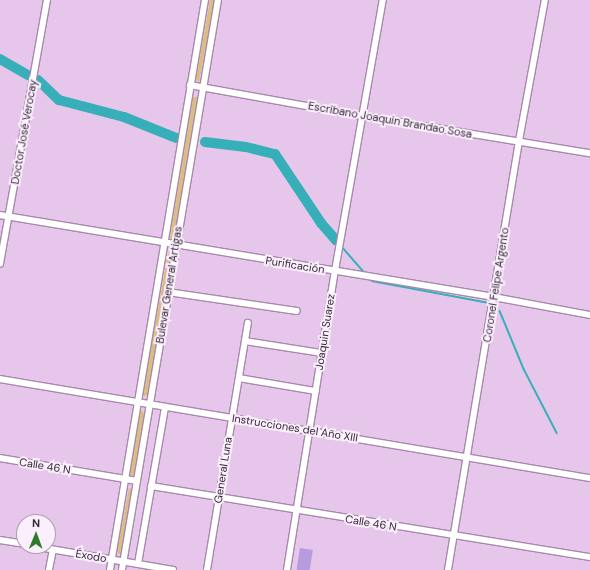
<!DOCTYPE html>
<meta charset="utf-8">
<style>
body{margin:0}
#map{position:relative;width:590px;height:570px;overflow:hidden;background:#e6c6ea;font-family:"DM Sans",sans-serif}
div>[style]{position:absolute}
.green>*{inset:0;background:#dbbc82}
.stream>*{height:1.5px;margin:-0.75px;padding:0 0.75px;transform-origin:0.75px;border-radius:0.75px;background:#37afb8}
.river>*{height:10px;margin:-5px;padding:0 5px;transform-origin:5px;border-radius:5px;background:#37afb8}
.building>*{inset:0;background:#b79be1;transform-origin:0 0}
.roads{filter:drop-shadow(1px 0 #a789ab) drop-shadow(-1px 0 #a789ab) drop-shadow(0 1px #a789ab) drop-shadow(0 -1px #a789ab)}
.minor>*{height:5.5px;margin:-2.75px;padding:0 2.75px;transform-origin:2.75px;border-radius:2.75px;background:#fff}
span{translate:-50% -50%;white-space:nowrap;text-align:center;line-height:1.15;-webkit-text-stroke:4px #fbeefd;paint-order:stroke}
.street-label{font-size:11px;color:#352937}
.north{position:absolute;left:16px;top:514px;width:40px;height:40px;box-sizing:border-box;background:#fbeefd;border:1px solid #ac9fae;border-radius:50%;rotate:1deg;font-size:11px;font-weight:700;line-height:16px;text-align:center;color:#352937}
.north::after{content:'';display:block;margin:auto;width:14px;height:18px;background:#2d7d28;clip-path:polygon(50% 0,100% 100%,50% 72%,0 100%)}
</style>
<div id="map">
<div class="green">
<div style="clip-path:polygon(210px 0,215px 0,199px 82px,196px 80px)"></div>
<div style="clip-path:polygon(193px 97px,197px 97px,198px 99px,175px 238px,171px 239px,170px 237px)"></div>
<div style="clip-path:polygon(168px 253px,172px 256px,148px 395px,144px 396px,143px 394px)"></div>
<div style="clip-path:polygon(142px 411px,145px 414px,135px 475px,131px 476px,130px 474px,140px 412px)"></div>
<div style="clip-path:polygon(129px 488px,132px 490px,122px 552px,119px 554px,117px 552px)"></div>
</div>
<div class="stream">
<div style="left:344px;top:249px;width:32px;rotate:49deg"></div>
<div style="left:372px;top:281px;width:119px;rotate:10.6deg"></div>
<div style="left:500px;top:311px;width:63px;rotate:67.5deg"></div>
<div style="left:524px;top:369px;width:72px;rotate:62.7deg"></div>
</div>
<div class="river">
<div style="left:0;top:59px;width:32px;rotate:30deg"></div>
<div style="left:38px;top:80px;width:29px;rotate:44deg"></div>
<div style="left:59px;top:100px;width:67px;rotate:14.7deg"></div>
<div style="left:124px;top:117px;width:56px;rotate:22deg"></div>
<div style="left:205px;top:142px;width:41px;rotate:7deg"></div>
<div style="left:246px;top:147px;width:30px;rotate:14deg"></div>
<div style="left:275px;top:154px;width:83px;rotate:56.3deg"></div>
<div style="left:321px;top:223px;width:23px;rotate:49deg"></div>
</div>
<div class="building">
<div style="left:300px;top:548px;width:13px;height:22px;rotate:9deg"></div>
</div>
<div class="roads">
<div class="minor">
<div style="left:190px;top:85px;width:176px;rotate:10.2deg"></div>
<div style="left:363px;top:116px;width:230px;rotate:9.3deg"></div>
<div style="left:0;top:215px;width:501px;rotate:9.42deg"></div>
<div style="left:494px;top:297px;width:98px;rotate:10.6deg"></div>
<div style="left:0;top:264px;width:268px;rotate:-79.9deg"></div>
<div style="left:168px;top:292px;width:130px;rotate:8.4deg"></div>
<div style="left:245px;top:341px;width:78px;rotate:8.9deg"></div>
<div style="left:239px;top:378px;width:78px;rotate:9.6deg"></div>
<div style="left:0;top:379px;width:598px;rotate:9.53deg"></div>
<div style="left:0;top:458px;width:139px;rotate:9.5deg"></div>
<div style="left:151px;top:486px;width:445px;rotate:9.2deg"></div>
<div style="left:0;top:540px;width:24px;rotate:9deg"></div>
<div style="left:33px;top:546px;width:142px;rotate:9.7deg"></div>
<div style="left:138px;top:564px;width:159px;rotate:-80.2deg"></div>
<div style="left:49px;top:570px;width:20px;rotate:-79deg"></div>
<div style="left:110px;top:570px;width:578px;rotate:-80.54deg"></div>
<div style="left:122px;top:570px;width:578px;rotate:-80.44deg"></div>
<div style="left:207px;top:570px;width:250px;rotate:-80.6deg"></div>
<div style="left:287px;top:570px;width:303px;rotate:-80.9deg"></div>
<div style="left:335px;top:271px;width:275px;rotate:-80deg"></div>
<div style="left:448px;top:570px;width:435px;rotate:-80.6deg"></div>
<div style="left:519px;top:141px;width:143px;rotate:-79.6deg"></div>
</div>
</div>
<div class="street-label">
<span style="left:390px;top:120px;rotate:10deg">Escribano Joaquin Brandao Sosa</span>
<span style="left:24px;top:132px;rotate:-80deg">Doctor José Verocay</span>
<span style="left:295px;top:265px;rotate:9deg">Purificación</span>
<span style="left:169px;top:285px;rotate:-81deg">Bulevar General Artigas</span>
<span style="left:496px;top:285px;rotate:-81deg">Coronel Felipe Argento</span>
<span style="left:325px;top:332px;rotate:-81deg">Joaquin Suarez</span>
<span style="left:295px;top:428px;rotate:9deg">Instrucciones del Año XIII</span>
<span style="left:45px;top:466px;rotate:9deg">Calle 46 N</span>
<span style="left:223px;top:470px;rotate:-81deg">General Luna</span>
<span style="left:371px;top:523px;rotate:9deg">Calle 46 N</span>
<span style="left:91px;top:556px;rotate:10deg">Éxodo</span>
</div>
<div class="north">N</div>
</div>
